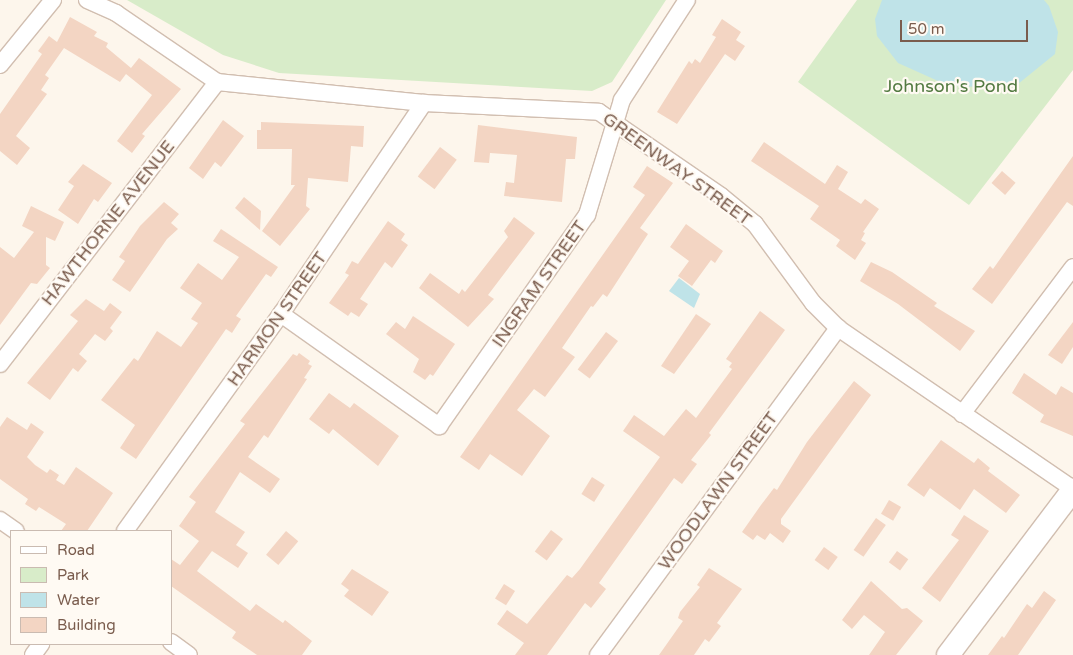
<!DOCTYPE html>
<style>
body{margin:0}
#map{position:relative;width:1073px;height:655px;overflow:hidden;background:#fdf6ec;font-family:"Varela Round",sans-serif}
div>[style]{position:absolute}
.green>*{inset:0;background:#d8ecc9}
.water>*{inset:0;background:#bfe3e8}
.building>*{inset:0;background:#f3d5c3;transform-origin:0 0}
.roads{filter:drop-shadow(1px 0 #d1beb0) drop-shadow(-1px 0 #d1beb0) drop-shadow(0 1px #d1beb0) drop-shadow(0 -1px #d1beb0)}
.minor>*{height:16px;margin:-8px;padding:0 8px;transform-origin:8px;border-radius:8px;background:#fff}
.secondary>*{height:22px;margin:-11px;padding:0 11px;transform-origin:11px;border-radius:11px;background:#fff}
span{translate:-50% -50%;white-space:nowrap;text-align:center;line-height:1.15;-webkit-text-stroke:4.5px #fffaf3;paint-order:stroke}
.park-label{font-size:18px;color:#537a41}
.street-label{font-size:18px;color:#7a5c4d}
.legend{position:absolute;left:10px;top:530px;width:162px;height:115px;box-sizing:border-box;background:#fffaf3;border:1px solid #cabbb1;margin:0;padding:6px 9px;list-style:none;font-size:15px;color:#7a5c4d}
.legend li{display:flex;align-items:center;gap:10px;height:25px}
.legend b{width:25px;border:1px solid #cabbb1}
.scale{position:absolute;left:900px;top:20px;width:128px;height:22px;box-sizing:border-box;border:2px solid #7a5c4d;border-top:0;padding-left:6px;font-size:15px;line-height:18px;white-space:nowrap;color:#7a5c4d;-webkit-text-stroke:4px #fffaf3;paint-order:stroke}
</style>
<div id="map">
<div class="green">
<div style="clip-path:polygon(127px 0,666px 0,612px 82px,592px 91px,279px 73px,223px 55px)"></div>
<div style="clip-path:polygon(857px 0,1073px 0,1073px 70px,969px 205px,798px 82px)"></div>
</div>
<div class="water">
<div style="clip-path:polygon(882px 0,1044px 0,1049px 6px,1058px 32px,1055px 54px,1018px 84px,977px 87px,947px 85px,898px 63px,877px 36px,875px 19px)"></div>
<div style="clip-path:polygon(679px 278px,700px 294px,694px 308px,669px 291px)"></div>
</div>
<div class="building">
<div style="clip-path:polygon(70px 17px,97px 32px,94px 36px,108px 43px,106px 47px,131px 68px,139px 58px,181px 89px,142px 134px,145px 136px,132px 153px,117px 141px,152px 95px,126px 74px,120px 82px,64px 48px,45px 75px,49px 78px,41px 90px,47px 94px,16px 136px,30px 148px,17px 165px,0 151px,0 114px,42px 54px,38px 51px,44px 43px,49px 36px,57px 42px)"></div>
<div style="clip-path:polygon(722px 19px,741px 32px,736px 40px,745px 46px,735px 61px,725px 54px,677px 124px,657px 112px,689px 61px,692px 64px,695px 59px,700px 63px,716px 37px,712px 35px)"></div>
<div style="clip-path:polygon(223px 120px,244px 136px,221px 167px,215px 162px,203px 179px,189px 168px)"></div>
<div style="clip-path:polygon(261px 122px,364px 126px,363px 147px,351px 146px,348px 182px,308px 178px,306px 206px,310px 209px,280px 246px,262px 231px,295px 185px,291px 185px,292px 149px,257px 149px,257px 130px,261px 130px)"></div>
<div style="clip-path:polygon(478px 125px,577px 137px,575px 159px,566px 159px,562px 202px,504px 196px,506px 182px,514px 183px,517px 155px,490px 153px,489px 163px,474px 162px)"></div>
<div style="clip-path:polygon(764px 142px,825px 184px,837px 165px,848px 172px,838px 189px,861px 204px,865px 199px,879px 209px,863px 232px,865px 233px,861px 240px,866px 243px,855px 260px,836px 246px,840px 240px,810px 219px,819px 206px,751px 161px)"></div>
<div style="left:440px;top:147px;width:21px;height:37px;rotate:37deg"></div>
<div style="clip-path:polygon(1073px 156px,1073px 206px,1067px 202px,992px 304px,972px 289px,990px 266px,993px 269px)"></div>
<div style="clip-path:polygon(83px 164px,112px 183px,98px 202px,94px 199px,78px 224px,58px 210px,74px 186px,68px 182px)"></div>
<div style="clip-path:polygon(647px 166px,673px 183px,640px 228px,648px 234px,607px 297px,603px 294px,593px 307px,591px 306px,562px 348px,575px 357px,545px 397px,534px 389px,517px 410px,550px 436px,522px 476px,490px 454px,479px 470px,460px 457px,645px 195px,633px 187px)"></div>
<div style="left:1002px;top:171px;width:18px;height:16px;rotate:41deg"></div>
<div style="clip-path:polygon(244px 197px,261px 211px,260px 230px,235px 208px)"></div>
<div style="clip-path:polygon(164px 202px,179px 214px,171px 223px,178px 229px,167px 239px,130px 292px,112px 280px,125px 261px,119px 257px,140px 226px)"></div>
<div style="clip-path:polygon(31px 206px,64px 222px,55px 241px,46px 237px,46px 265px,50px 268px,37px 284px,31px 283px,0 325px,0 247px,14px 258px,34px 232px,22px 226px)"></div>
<div style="clip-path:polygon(514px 217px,535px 233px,488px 295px,494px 299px,468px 327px,419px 288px,430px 273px,459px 294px,462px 289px,465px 292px,508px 237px,504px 231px)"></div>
<div style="clip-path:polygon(388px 221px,405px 234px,401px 240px,408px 245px,392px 268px,385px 262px,360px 299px,368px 304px,359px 317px,351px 312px,348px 316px,329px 303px,349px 275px,345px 273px,352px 261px,358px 264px)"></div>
<div style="clip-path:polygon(686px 224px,723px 251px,715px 263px,711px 260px,692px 286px,678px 276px,689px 261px,670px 247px)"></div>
<div style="clip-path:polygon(221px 229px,278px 267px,271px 277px,266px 274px,236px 316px,241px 319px,232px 333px,226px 329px,136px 459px,120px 448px,135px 425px,101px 400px,134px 358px,138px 361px,157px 331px,181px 347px,198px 323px,191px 319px,202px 303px,180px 288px,198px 263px,222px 280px,239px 257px,213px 241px)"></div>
<div style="clip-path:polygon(871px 262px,892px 272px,937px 303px,934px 306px,975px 331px,960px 351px,898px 304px,860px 281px)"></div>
<div style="clip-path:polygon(86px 299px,104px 311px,110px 303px,122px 312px,110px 328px,113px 331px,105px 341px,95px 334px,79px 354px,87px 361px,78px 372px,73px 368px,50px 400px,27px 383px,78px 321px,70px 315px)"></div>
<div style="clip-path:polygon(760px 311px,785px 330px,709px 433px,711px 435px,691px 460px,697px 464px,682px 484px,674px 478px,599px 583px,606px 589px,591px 608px,585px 603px,547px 655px,515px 655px,524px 643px,497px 624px,507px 610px,527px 624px,567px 575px,572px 578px,580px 569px,660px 457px,623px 431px,634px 415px,664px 436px,686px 409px,696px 418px,732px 369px,729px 367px,732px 363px,726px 359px)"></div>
<div style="clip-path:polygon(696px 314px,711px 324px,674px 374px,661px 366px)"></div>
<div style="clip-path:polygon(413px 316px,455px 344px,433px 376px,430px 374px,425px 380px,413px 372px,419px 359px,386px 334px,396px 322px,405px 329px)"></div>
<div style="clip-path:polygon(1073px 322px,1073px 347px,1062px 364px,1048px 355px)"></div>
<div style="left:606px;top:332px;width:15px;height:47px;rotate:37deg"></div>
<div style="clip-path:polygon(299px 353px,310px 361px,308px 364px,312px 366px,304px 378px,307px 379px,268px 438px,264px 435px,248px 457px,280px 479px,270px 493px,240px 472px,215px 512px,245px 532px,236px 545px,248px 553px,238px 568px,212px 551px,197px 571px,250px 611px,256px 604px,283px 623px,285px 620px,312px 641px,302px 655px,257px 655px,232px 638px,236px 632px,171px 586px,171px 559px,180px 565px,199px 541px,179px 526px,196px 502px,189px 497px,245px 424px,240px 421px,293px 354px,297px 356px)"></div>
<div style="clip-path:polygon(1024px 373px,1056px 395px,1061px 386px,1073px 393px,1073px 436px,1040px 422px,1044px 415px,1012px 393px)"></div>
<div style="clip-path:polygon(854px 381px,871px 395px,781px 519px,781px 524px,791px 531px,783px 543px,770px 533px,765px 540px,757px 535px,753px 540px,742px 532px,761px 505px,774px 488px,777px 490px,807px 442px)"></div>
<div style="clip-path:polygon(329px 393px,350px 408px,354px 403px,399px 436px,378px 466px,333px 429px,329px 434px,309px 419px)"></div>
<div style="clip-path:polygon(7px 417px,27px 430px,31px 423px,44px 432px,27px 457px,35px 465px,47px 473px,50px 469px,59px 475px,56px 480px,64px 485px,76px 467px,113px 493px,87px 531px,61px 531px,66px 524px,39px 507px,36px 511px,25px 504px,28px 499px,0 479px,0 427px)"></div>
<div style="clip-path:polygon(941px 440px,974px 463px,978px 458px,990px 468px,988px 471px,1020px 495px,1006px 513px,974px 489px,960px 510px,930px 488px,924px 497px,907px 485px)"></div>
<div style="left:592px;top:477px;width:15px;height:20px;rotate:32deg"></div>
<div style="left:889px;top:500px;width:14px;height:16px;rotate:30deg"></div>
<div style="clip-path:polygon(964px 515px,989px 531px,940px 602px,922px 588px,959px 540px,951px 535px)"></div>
<div style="left:876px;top:518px;width:12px;height:39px;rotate:35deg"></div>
<div style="left:551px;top:530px;width:15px;height:27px;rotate:37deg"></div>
<div style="left:286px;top:531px;width:16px;height:31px;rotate:40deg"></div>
<div style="left:824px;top:547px;width:17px;height:16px;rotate:36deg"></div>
<div style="left:897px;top:551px;width:14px;height:14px;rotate:36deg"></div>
<div style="clip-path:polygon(709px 568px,742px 589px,717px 623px,721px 626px,709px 642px,705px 639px,694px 655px,659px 655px,683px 621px,678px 618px,680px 612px,700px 587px,697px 585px)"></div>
<div style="clip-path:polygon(352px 569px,389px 592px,372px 616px,344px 596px,349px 590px,341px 584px)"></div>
<div style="clip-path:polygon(871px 581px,902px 609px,907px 608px,923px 621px,896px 655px,869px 655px,885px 632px,864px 615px,852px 629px,842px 620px)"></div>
<div style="left:504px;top:584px;width:13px;height:17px;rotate:32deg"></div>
<div style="clip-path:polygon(1044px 591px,1056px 600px,1018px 655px,988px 655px,1002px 636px,1004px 638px,1027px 604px,1032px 608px)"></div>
</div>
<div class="roads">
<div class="minor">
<div style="left:87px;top:0;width:32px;rotate:24deg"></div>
<div style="left:116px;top:13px;width:122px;rotate:34.3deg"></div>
<div style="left:217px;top:82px;width:208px;rotate:5.8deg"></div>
<div style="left:424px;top:103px;width:175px;rotate:2.9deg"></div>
<div style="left:599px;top:112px;width:148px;rotate:34.5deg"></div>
<div style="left:721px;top:196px;width:44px;rotate:39.5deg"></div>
<div style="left:755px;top:224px;width:98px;rotate:53.7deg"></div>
<div style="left:813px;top:303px;width:35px;rotate:45deg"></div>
<div style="left:838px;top:328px;width:285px;rotate:34.4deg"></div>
<div style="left:0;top:65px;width:84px;rotate:-50.8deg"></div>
<div style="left:281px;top:314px;width:194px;rotate:35.3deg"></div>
<div style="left:439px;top:426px;width:258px;rotate:-55deg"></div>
<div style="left:587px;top:215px;width:120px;rotate:-73.1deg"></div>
<div style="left:622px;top:100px;width:119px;rotate:-57deg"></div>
<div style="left:0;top:364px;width:356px;rotate:-52.4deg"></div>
<div style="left:962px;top:414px;width:184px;rotate:-52.9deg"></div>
<div style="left:0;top:520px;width:19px;rotate:35deg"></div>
<div style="left:125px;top:531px;width:267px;rotate:-54.3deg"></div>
<div style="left:281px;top:314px;width:255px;rotate:-55.9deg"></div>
<div style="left:171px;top:642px;width:22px;rotate:36deg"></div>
<div style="left:33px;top:655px;width:14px;rotate:-54deg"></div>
<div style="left:598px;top:655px;width:406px;rotate:-53.7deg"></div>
</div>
<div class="secondary">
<div style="left:948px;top:655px;width:207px;rotate:-52.9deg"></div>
</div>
</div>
<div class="park-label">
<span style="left:951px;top:86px">Johnson's Pond</span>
</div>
<div class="street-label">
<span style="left:677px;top:169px;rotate:36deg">GREENWAY STREET</span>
<span style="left:108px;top:223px;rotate:-52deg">HAWTHORNE AVENUE</span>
<span style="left:539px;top:284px;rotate:-55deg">INGRAM STREET</span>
<span style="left:277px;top:319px;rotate:-55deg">HARMON STREET</span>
<span style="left:718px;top:491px;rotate:-54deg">WOODLAWN STREET</span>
</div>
<ul class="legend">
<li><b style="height:6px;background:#fff"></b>Road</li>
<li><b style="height:14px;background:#d8ecc9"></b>Park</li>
<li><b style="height:14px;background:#bfe3e8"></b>Water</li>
<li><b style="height:14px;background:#f3d5c3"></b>Building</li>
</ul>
<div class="scale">50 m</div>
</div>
